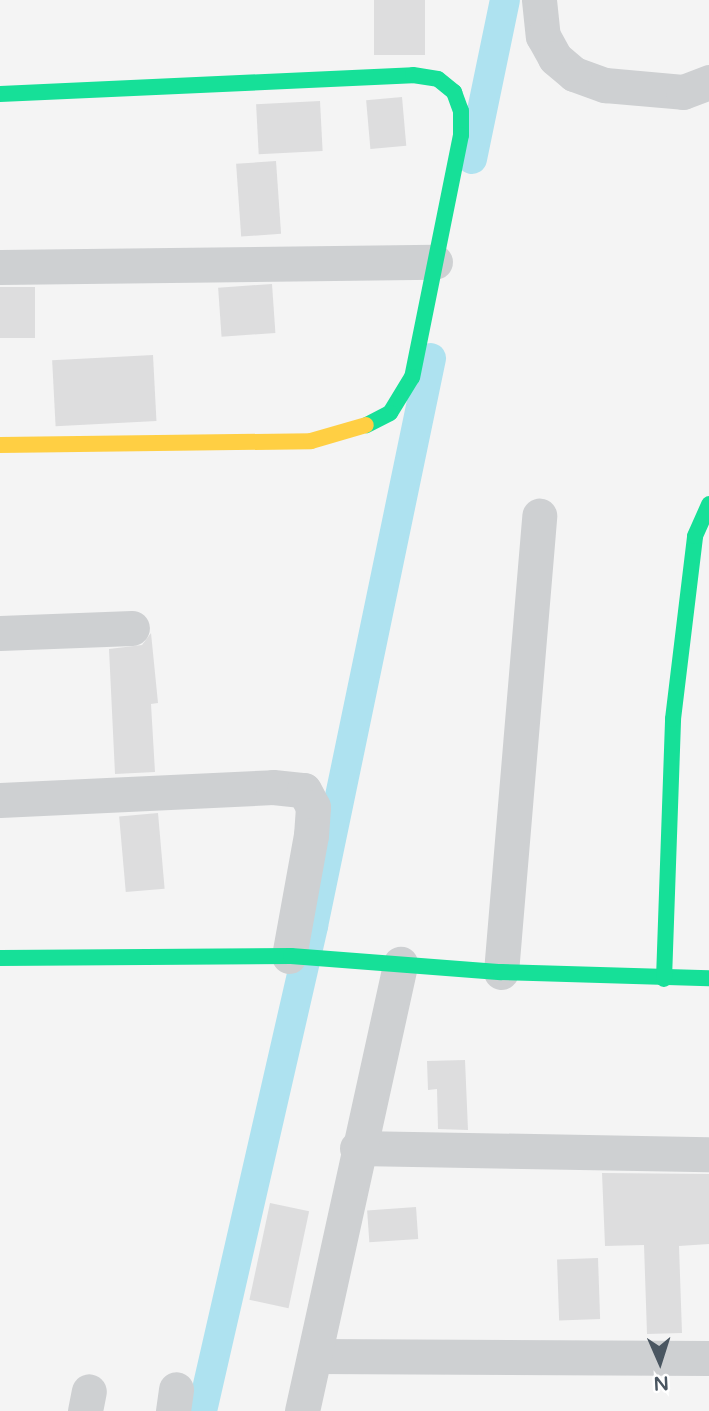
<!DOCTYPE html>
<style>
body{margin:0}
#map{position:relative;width:709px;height:1411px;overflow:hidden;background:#f4f4f4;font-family:"Varela Round",sans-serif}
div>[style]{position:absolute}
.canal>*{height:30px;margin:-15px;padding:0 15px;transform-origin:15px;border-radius:15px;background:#aee2f0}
.building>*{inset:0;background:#ddddde;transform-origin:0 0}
.street>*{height:35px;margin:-17.5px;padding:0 17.5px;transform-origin:17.5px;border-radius:17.5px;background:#ced0d2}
.fast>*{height:16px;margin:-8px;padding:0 8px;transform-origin:8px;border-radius:8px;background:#16e098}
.slow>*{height:16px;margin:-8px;padding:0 8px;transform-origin:8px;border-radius:8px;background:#ffcf43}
span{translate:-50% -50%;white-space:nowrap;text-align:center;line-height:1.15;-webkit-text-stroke:7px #fff;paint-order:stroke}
.north{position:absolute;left:625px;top:1327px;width:70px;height:70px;-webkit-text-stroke:5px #fff;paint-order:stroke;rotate:177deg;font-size:19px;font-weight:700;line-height:28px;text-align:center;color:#4a5661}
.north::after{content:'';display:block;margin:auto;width:24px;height:32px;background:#4a5661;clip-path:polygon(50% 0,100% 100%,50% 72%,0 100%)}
</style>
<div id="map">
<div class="canal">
<div style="left:472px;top:159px;width:162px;rotate:-78.3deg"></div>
<div style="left:202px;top:1411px;width:498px;rotate:-77.1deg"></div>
<div style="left:313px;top:926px;width:580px;rotate:-78.26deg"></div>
</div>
<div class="building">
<div style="left:374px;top:0;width:51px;height:55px"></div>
<div style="left:402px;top:97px;width:49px;height:36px;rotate:85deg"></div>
<div style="left:320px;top:101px;width:50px;height:64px;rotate:87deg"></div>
<div style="left:276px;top:161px;width:73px;height:40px;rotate:86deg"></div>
<div style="left:272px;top:284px;width:49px;height:54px;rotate:86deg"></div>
<div style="left:0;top:287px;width:35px;height:51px"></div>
<div style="left:153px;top:355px;width:66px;height:101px;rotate:87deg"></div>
<div style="clip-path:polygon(151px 633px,158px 703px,151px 704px,155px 772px,115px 774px,109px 649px,142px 645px)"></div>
<div style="left:158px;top:813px;width:76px;height:39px;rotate:85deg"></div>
<div style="clip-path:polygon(465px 1060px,468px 1130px,438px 1129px,437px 1089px,428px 1090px,427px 1061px)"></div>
<div style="clip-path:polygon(602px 1173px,709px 1174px,709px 1244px,679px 1246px,682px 1333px,647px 1334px,644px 1245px,605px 1246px)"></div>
<div style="left:270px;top:1203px;width:40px;height:99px;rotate:12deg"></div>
<div style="left:416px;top:1207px;width:32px;height:49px;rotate:86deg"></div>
<div style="left:598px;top:1258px;width:61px;height:41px;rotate:88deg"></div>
</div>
<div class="street">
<div style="left:539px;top:0;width:36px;rotate:84deg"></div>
<div style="left:543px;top:36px;width:25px;rotate:61deg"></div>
<div style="left:555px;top:58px;width:25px;rotate:40deg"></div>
<div style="left:574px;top:74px;width:33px;rotate:20deg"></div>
<div style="left:605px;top:85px;width:78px;rotate:5.1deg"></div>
<div style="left:683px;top:92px;width:28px;rotate:-21deg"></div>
<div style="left:0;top:267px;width:435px;rotate:-0.7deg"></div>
<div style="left:0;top:633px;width:132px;rotate:-2.2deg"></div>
<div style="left:0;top:800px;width:273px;rotate:-2.7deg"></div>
<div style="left:273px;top:787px;width:31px;rotate:6deg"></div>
<div style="left:304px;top:790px;width:19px;rotate:62deg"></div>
<div style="left:313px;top:807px;width:28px;rotate:94deg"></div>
<div style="left:311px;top:835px;width:123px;rotate:100.3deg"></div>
<div style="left:501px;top:972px;width:458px;rotate:-85.2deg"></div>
<div style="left:357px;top:1148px;width:352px;rotate:1deg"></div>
<div style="left:315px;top:1356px;width:394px;rotate:0.3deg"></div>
<div style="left:85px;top:1411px;width:20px;rotate:-79deg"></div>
<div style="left:173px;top:1411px;width:22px;rotate:-82deg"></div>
<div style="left:302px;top:1411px;width:458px;rotate:-77.6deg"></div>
</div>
<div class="fast">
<div style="left:0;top:94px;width:413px;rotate:-2.6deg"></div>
<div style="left:413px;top:75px;width:25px;rotate:9deg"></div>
<div style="left:438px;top:79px;width:21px;rotate:39deg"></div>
<div style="left:454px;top:92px;width:20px;rotate:70deg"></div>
<div style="left:461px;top:111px;width:24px;rotate:90deg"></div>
<div style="left:461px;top:135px;width:247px;rotate:101.4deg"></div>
<div style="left:412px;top:377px;width:42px;rotate:121.4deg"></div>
<div style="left:390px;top:413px;width:27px;rotate:153deg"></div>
<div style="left:0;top:958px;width:291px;rotate:-0.4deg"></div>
<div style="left:291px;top:956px;width:211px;rotate:4.4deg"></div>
<div style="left:501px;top:972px;width:208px;rotate:1.7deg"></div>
<div style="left:664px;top:979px;width:260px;rotate:-88deg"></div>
<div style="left:673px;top:719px;width:184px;rotate:-83.1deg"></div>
<div style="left:695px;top:536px;width:35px;rotate:-66deg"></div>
</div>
<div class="slow">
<div style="left:0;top:445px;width:311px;rotate:-0.7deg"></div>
<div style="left:311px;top:441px;width:57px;rotate:-16.2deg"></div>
</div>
<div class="north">N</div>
</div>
